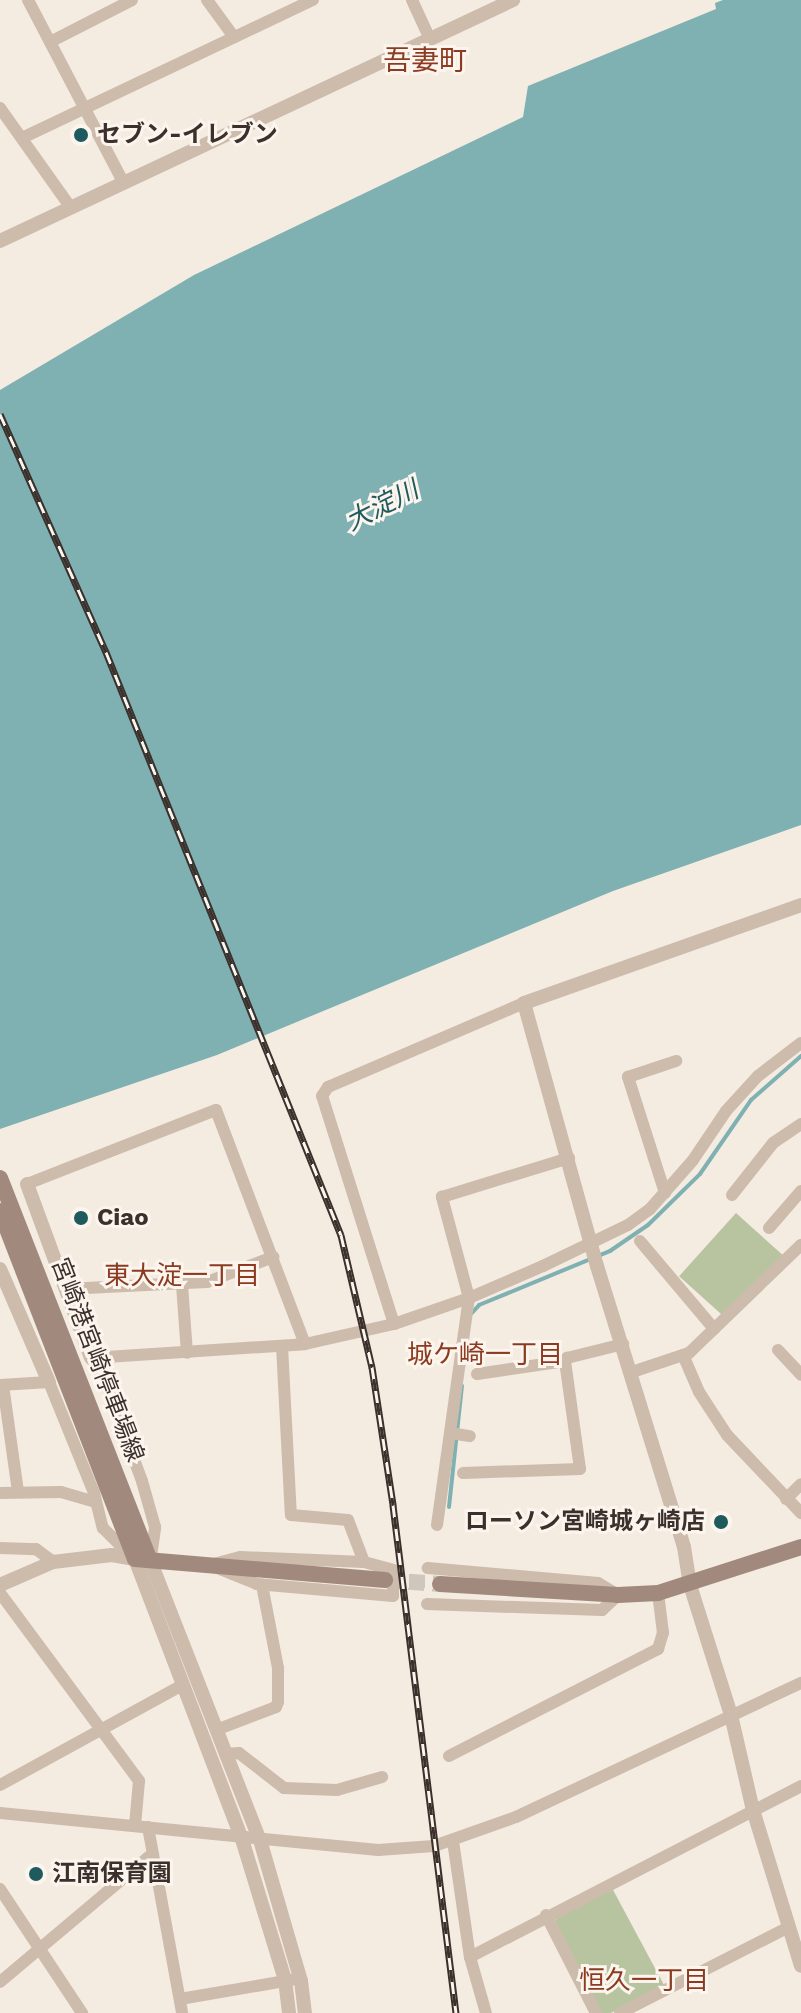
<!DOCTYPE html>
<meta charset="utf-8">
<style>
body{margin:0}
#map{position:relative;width:801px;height:2013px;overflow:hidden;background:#f4ebe1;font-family:"Work Sans","Noto Sans JP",sans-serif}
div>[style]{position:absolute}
.green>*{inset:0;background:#b8c4a0;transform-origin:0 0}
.water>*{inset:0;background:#7fb0b2}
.stream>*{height:4px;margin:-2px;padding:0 2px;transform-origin:2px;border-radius:2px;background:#7fb0b2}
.secondary-tunnel>*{height:16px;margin-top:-8px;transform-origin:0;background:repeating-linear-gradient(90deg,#cfc6bd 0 16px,transparent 0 24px)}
.minor>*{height:12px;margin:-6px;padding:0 6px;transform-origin:6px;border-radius:6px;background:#cdbbac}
.tertiary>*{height:14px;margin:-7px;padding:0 7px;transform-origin:7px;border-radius:7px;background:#cdbbac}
.secondary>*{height:16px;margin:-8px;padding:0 8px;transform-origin:8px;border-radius:8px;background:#a18a7d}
.rail>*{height:7px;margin-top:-3.5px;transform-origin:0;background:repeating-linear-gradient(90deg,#fbf5ee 0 12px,#3b302b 0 24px);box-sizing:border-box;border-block:2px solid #3b302b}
.dots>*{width:22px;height:22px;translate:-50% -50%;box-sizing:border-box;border:4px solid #fbf5ee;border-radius:50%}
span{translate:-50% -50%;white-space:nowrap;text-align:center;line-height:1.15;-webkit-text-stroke:6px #fbf5ee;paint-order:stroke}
.poi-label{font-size:24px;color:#3b302b;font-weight:700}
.left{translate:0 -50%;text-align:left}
.right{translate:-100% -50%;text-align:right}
.street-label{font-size:24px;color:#3b302b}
.water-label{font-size:26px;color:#1f5a5e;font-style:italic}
.neighbourhood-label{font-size:26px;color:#8c3b22}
.quarter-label{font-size:28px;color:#8c3b22}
</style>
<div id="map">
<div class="green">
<div style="left:736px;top:1213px;width:64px;height:85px;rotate:42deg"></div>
<div style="clip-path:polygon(612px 1888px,664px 1985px,611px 2013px,602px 2013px,554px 1923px,558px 1917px)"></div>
</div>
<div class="water">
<div style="clip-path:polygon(723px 0,801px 0,801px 825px,613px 891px,217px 1055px,0 1129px,0 390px,194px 275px,523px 117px,528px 86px,716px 9px,715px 3px)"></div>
</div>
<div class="stream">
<div style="left:471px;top:1314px;width:12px;rotate:-48deg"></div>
<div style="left:479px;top:1305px;width:142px;rotate:-22.4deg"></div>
<div style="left:610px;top:1251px;width:46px;rotate:-34.4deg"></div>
<div style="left:648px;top:1225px;width:73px;rotate:-44.4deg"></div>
<div style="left:700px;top:1174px;width:90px;rotate:-55.4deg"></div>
<div style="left:751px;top:1100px;width:67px;rotate:-41.3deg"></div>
<div style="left:449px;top:1507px;width:122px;rotate:-83.9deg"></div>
</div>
<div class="secondary-tunnel">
<div style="left:385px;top:1580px;width:55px;rotate:4.2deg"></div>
</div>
<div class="minor">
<div style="left:28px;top:0;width:205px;rotate:62.4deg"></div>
<div style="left:207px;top:0;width:46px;rotate:53.9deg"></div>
<div style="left:412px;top:0;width:41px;rotate:65.3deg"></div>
<div style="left:50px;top:42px;width:92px;rotate:-27.1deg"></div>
<div style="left:0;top:108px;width:123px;rotate:54.6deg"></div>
<div style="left:22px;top:138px;width:322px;rotate:-25.4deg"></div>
<div style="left:27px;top:1184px;width:203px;rotate:-21.4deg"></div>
<div style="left:216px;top:1110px;width:250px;rotate:69.2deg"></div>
<div style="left:665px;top:1193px;width:122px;rotate:-107.7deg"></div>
<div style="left:628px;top:1077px;width:51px;rotate:-18.4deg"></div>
<div style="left:732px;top:1195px;width:66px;rotate:-51.7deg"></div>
<div style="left:773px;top:1143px;width:34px;rotate:-34deg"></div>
<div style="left:769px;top:1228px;width:49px;rotate:-49.1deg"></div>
<div style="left:640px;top:1241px;width:115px;rotate:49.9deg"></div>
<div style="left:182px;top:1285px;width:68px;rotate:85.8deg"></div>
<div style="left:66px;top:1289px;width:141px;rotate:-2.8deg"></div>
<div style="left:207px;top:1282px;width:71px;rotate:-20.7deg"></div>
<div style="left:394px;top:1324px;width:239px;rotate:-107.5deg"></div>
<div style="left:322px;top:1096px;width:11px;rotate:-56deg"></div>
<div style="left:328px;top:1087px;width:213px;rotate:-23.2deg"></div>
<div style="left:282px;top:1346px;width:169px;rotate:87deg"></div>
<div style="left:291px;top:1515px;width:57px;rotate:5deg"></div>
<div style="left:348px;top:1520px;width:45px;rotate:69.1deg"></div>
<div style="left:778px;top:1350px;width:34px;rotate:47deg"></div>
<div style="left:683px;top:1355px;width:40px;rotate:66.6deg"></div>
<div style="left:699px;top:1392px;width:51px;rotate:56.9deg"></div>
<div style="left:727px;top:1435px;width:108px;rotate:46.5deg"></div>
<div style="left:632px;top:1372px;width:60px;rotate:-18.4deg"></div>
<div style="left:689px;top:1353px;width:156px;rotate:-44deg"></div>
<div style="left:477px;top:1374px;width:89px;rotate:-8.4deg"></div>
<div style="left:0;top:1385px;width:49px;rotate:-3.5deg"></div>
<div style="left:49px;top:1382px;width:120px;rotate:67.9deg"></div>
<div style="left:94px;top:1493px;width:36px;rotate:76deg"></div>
<div style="left:103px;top:1528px;width:41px;rotate:45deg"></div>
<div style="left:3px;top:1385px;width:108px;rotate:82deg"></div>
<div style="left:450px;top:1433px;width:20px;rotate:9deg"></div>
<div style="left:463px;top:1473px;width:117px;rotate:-2deg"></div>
<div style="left:580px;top:1469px;width:109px;rotate:-97.9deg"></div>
<div style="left:565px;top:1361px;width:4px;rotate:-56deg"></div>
<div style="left:567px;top:1358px;width:58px;rotate:-14deg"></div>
<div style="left:0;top:1493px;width:61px;rotate:-0.9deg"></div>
<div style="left:61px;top:1492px;width:36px;rotate:16deg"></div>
<div style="left:786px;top:1499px;width:21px;rotate:-45deg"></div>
<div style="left:437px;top:1525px;width:229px;rotate:-82deg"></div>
<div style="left:469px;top:1298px;width:105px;rotate:-105deg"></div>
<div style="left:442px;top:1197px;width:133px;rotate:-17.1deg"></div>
<div style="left:0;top:1548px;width:36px;rotate:2deg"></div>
<div style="left:36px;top:1549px;width:21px;rotate:37deg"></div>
<div style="left:151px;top:1557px;width:30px;rotate:-82deg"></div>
<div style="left:155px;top:1527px;width:48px;rotate:-105.8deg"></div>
<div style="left:142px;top:1481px;width:109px;rotate:-110.4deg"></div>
<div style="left:104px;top:1379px;width:25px;rotate:-122deg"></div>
<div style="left:91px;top:1358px;width:214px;rotate:-3.7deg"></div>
<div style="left:305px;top:1344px;width:91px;rotate:-12.7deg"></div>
<div style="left:394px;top:1324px;width:79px;rotate:-19.1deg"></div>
<div style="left:469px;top:1298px;width:81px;rotate:-23.4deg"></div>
<div style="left:543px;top:1266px;width:94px;rotate:-25.8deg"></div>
<div style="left:628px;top:1225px;width:27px;rotate:-36deg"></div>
<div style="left:650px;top:1209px;width:65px;rotate:-48.7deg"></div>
<div style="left:693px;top:1160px;width:59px;rotate:-56deg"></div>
<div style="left:726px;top:1111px;width:47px;rotate:-47.6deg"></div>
<div style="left:758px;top:1076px;width:54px;rotate:-37.5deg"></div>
<div style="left:240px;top:1557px;width:124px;rotate:2.3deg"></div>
<div style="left:364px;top:1562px;width:30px;rotate:15deg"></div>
<div style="left:393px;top:1570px;width:26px;rotate:90deg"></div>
<div style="left:393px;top:1596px;width:137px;rotate:-175deg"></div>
<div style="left:257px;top:1584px;width:51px;rotate:-158deg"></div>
<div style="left:210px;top:1565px;width:31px;rotate:-15deg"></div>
<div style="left:0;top:1593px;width:234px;rotate:53.5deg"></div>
<div style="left:139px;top:1781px;width:45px;rotate:95.1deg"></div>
<div style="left:427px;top:1604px;width:175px;rotate:2deg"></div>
<div style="left:602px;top:1610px;width:22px;rotate:-43deg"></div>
<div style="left:618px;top:1595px;width:23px;rotate:-149deg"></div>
<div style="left:598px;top:1583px;width:171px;rotate:-175deg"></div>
<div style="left:216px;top:1730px;width:64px;rotate:-21deg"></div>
<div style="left:276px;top:1707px;width:5px;rotate:-68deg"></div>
<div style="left:278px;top:1702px;width:34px;rotate:-90deg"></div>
<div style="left:278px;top:1668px;width:85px;rotate:-100.9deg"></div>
<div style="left:225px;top:1754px;width:14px;rotate:-4deg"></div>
<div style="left:239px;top:1753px;width:57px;rotate:37.9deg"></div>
<div style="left:284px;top:1788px;width:53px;rotate:2.2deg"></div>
<div style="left:337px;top:1790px;width:47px;rotate:-16.1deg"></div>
<div style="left:449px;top:1756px;width:235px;rotate:-27.1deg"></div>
<div style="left:658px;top:1649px;width:17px;rotate:-73deg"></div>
<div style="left:663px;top:1633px;width:40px;rotate:-97.1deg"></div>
<div style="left:0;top:1785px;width:206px;rotate:-28.7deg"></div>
<div style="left:0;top:1813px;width:380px;rotate:5.6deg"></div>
<div style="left:378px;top:1850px;width:56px;rotate:-4.1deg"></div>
<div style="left:434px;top:1846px;width:87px;rotate:-19.5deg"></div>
<div style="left:516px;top:1817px;width:315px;rotate:-25.2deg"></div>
<div style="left:148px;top:1827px;width:189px;rotate:79.6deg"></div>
<div style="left:453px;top:1841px;width:117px;rotate:81.7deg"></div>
<div style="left:470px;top:1957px;width:58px;rotate:74.1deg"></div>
<div style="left:0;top:1889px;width:149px;rotate:56.5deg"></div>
<div style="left:546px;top:1915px;width:110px;rotate:63deg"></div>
<div style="left:470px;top:1957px;width:373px;rotate:-27.3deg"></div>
<div style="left:0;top:1982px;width:199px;rotate:-40.1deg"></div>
<div style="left:180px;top:1999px;width:113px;rotate:-9.7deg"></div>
<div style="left:620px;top:2013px;width:190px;rotate:-27deg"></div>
</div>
<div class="tertiary">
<div style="left:0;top:241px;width:567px;rotate:-25.16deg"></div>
<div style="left:801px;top:905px;width:294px;rotate:160.5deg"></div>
<div style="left:524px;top:1003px;width:273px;rotate:74.5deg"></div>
<div style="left:597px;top:1266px;width:294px;rotate:72.8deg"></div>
<div style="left:684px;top:1547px;width:38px;rotate:81deg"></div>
<div style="left:690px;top:1585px;width:136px;rotate:72.5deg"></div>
<div style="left:731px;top:1715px;width:98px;rotate:77deg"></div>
<div style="left:753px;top:1810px;width:163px;rotate:72.9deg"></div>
<div style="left:27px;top:1184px;width:185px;rotate:69.8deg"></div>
<div style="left:0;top:1269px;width:123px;rotate:66.6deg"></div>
<div style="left:150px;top:1560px;width:301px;rotate:68.6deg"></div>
<div style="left:260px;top:1840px;width:147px;rotate:73.8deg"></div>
<div style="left:301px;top:1981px;width:32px;rotate:83deg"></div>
<div style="left:0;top:1585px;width:58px;rotate:-23.5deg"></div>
<div style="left:53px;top:1562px;width:59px;rotate:-6.8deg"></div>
<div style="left:112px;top:1555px;width:23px;rotate:10deg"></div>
<div style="left:135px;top:1559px;width:297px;rotate:69.1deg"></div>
<div style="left:241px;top:1836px;width:151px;rotate:73deg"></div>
<div style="left:285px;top:1980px;width:33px;rotate:83deg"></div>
</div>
<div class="secondary">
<div style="left:0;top:1178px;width:410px;rotate:68.6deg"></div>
<div style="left:0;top:1211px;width:373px;rotate:68.8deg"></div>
<div style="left:135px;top:1559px;width:251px;rotate:4.8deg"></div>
<div style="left:440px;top:1584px;width:178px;rotate:3.5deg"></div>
<div style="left:618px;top:1595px;width:40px;rotate:-2.9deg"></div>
<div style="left:658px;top:1593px;width:150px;rotate:-17.8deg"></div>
</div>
<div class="rail">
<div style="left:0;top:414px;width:261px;rotate:66deg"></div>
<div style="left:106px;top:652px;width:629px;rotate:68.05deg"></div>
<div style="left:341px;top:1235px;width:136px;rotate:76.8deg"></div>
<div style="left:372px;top:1367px;width:140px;rotate:81.3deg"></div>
<div style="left:393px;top:1505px;width:512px;rotate:82.93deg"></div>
</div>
<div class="dots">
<div style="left:81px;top:135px;background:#1f5a5e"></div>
<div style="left:81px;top:1218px;background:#1f5a5e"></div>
<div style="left:721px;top:1522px;background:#1f5a5e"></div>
<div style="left:36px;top:1874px;background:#1f5a5e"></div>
</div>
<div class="poi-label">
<span class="left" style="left:97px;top:135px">セブン-イレブン</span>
<span class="left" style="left:97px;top:1218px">Ciao</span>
<span class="right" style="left:705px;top:1522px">ローソン宮崎城ヶ崎店</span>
<span class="left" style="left:52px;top:1874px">江南保育園</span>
</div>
<div class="street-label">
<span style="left:97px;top:1360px;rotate:69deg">宮崎港宮崎停車場線</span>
</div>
<div class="water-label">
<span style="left:382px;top:506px;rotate:-27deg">大淀川</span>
</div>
<div class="neighbourhood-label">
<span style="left:182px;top:1276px">東大淀一丁目</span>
<span style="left:485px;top:1355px">城ケ崎一丁目</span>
<span style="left:644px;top:1981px">恒久一丁目</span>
</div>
<div class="quarter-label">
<span style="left:425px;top:61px">吾妻町</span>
</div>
</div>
